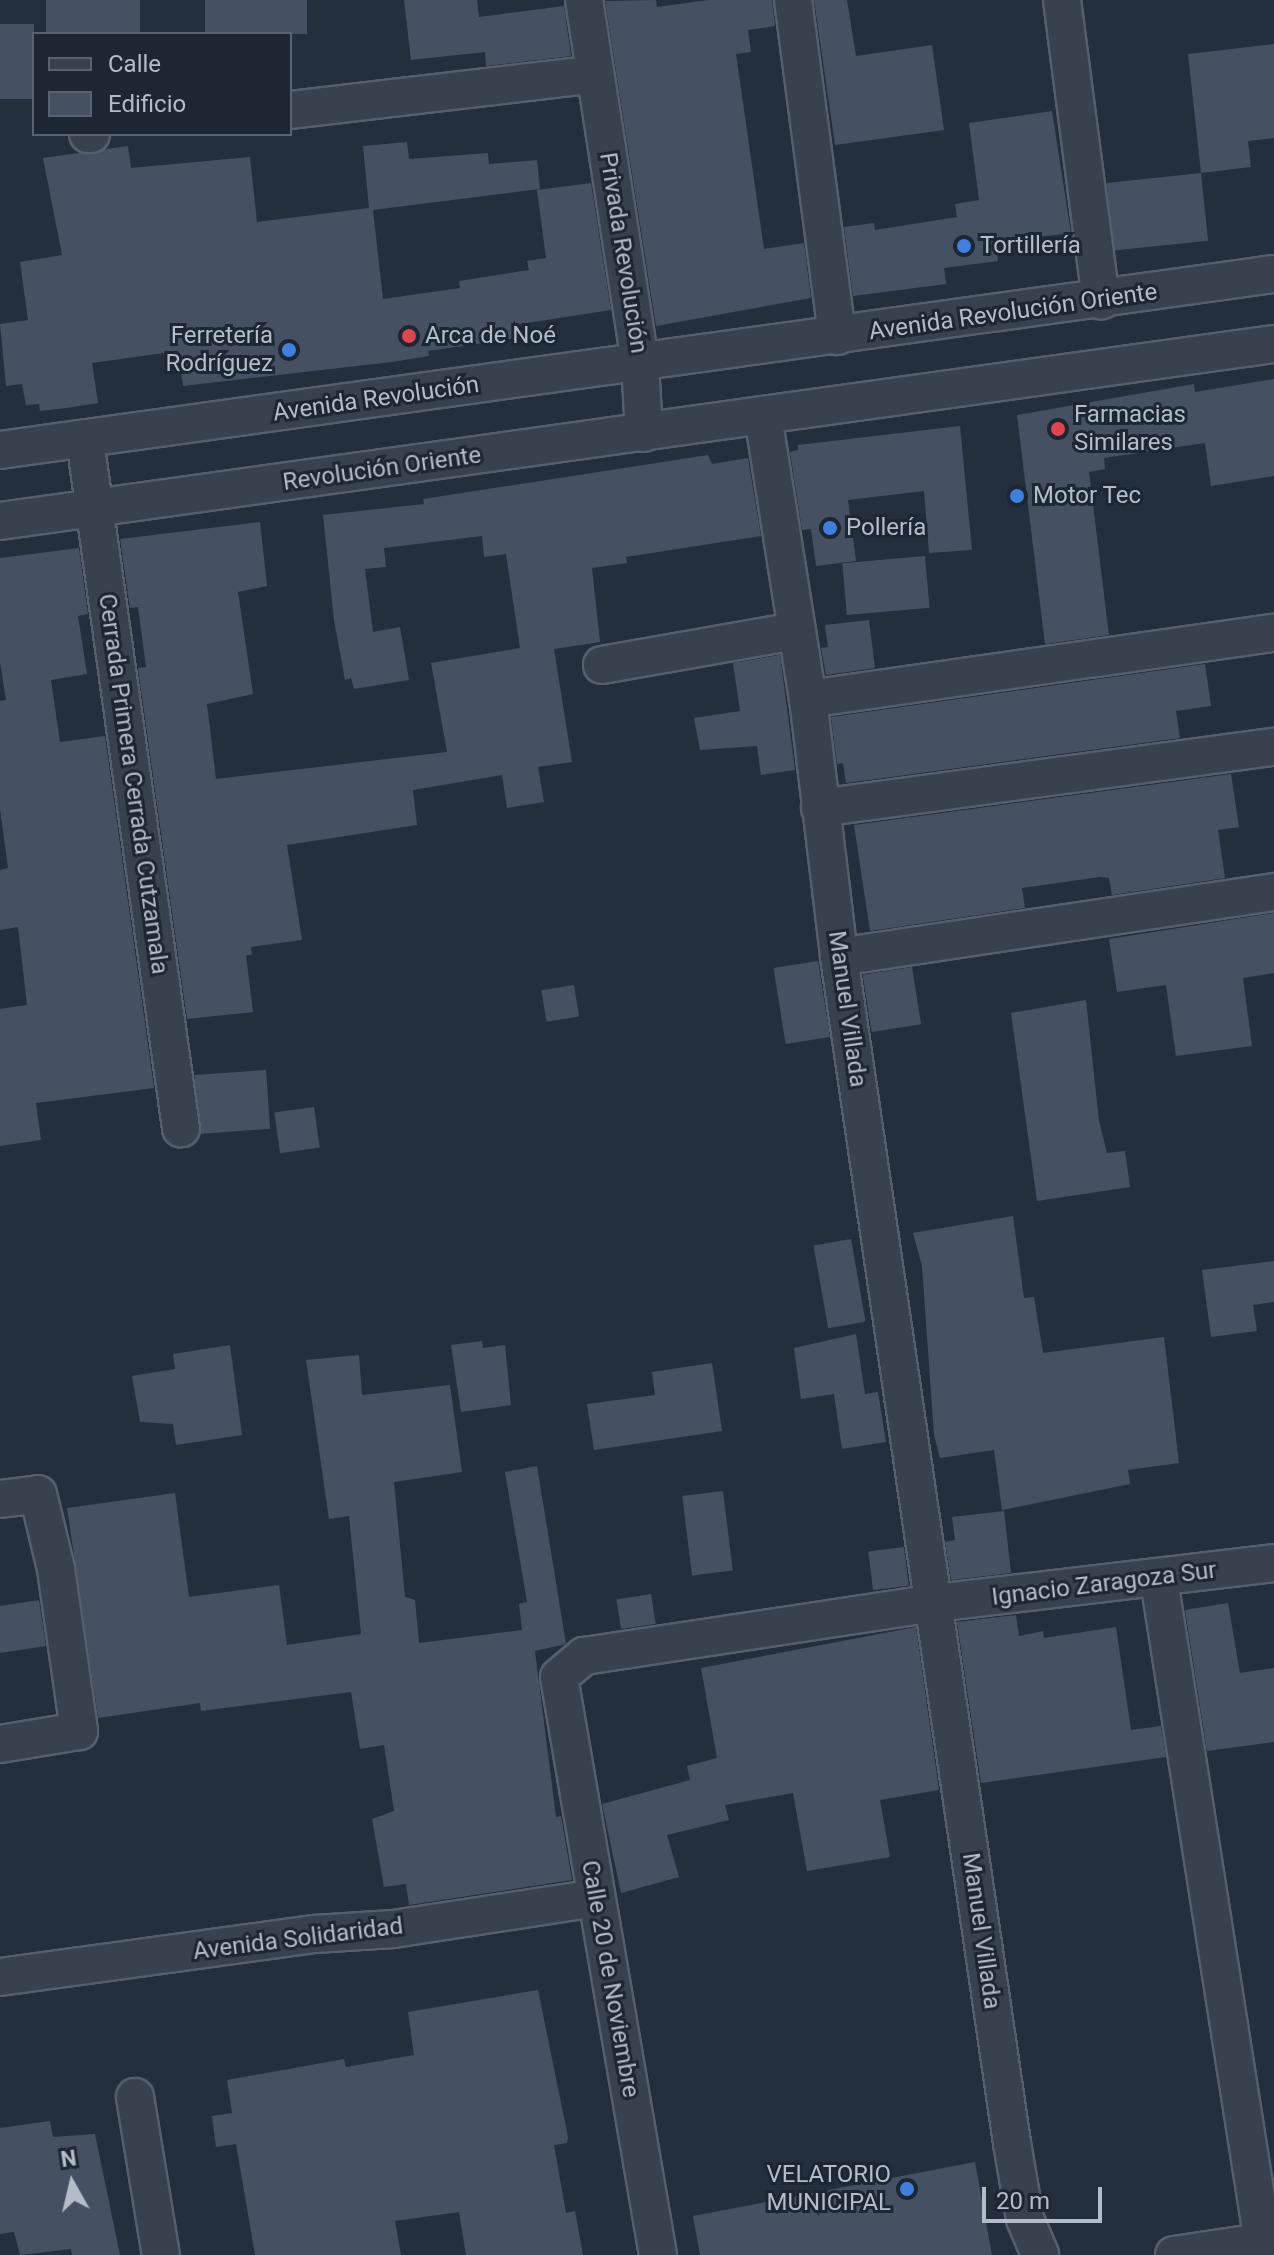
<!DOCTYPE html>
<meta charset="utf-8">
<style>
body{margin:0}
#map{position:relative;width:1274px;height:2255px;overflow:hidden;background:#242f3e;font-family:Roboto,sans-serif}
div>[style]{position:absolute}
.building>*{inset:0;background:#455162;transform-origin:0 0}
.roads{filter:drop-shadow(2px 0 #565f6c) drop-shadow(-2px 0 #565f6c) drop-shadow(0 2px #565f6c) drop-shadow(0 -2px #565f6c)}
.minor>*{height:36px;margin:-18px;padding:0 18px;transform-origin:18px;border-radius:18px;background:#38414e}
.dots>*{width:22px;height:22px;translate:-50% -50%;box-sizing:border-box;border:4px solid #1d2633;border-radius:50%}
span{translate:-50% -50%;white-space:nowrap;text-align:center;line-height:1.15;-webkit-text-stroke:6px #1d2633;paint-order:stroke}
.poi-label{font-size:24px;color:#b4bcc9}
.left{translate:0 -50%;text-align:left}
.right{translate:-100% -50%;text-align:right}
.street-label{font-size:24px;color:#b4bcc9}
.legend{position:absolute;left:32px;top:32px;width:260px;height:104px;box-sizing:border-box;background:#1d2633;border:2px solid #59626f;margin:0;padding:10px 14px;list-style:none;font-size:24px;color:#b4bcc9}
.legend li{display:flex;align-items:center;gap:16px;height:40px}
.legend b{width:40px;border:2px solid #59626f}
.north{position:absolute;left:32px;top:2143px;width:80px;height:80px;-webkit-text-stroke:6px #1d2633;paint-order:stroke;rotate:352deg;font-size:22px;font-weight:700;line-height:32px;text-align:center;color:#b4bcc9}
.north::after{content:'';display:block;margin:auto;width:28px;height:36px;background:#b4bcc9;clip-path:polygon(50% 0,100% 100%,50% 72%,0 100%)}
.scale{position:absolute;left:982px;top:2187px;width:120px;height:36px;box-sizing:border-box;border:4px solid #b4bcc9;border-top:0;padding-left:10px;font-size:24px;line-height:28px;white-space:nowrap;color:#b4bcc9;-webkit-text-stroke:6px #1d2633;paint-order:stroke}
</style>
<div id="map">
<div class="building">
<div style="left:46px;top:0;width:94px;height:35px"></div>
<div style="left:205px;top:0;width:102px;height:34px"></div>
<div style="clip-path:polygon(404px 0,477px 0,479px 17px,564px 6px,571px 56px,486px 66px,485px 52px,411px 60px)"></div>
<div style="clip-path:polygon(656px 0,657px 7px,708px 0,772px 0,775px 26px,748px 30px,751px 52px,736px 54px,764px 249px,804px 243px,811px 298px,656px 326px,605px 1px)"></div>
<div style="clip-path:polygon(814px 0,847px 0,856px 56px,932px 45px,944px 130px,835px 145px)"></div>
<div style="left:34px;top:24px;width:75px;height:34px;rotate:90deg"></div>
<div style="clip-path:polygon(1274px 44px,1274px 138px,1248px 141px,1251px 167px,1201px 173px,1188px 54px)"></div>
<div style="clip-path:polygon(1052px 111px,1071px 233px,996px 242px,998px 261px,944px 268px,946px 284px,853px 296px,844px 227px,874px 223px,875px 230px,957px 217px,955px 204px,979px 200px,969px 123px)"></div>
<div style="clip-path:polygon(407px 142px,409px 159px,488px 153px,489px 164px,537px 160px,540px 189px,373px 210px,383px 299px,460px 288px,459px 281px,529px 270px,527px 261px,546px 258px,537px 190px,591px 183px,611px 310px,514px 325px,516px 338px,428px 351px,429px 356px,392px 362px,183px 386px,178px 351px,92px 363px,98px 403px,67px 408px,40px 411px,39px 404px,26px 405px,22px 384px,6px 386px,0 324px,28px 320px,20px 262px,62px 255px,43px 158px,128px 146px,131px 168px,250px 157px,257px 222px,369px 208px,363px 146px)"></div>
<div style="left:1201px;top:173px;width:68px;height:95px;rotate:84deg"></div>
<div style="clip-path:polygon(1274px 379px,1274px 476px,1211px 486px,1205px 443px,1104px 458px,1105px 469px,1089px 472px,1109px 635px,1045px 644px,1017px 415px,1194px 384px,1195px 392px)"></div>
<div style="clip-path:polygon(960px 426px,972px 550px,929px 553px,924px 491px,848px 500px,856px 561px,816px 566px,811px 529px,802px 530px,790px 452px,798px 450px,798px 445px)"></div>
<div style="clip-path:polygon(708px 455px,712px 464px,748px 458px,761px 536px,626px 557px,627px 563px,592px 568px,600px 642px,554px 649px,572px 762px,538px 767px,544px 802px,507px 808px,502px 775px,413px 790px,417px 825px,287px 845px,302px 940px,251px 947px,252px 955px,246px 955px,253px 1012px,187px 1019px,138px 668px,146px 667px,138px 607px,130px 608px,120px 539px,260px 522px,267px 586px,238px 592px,253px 694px,207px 704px,216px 779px,447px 752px,431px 663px,520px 648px,506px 554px,484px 557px,482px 536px,384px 548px,386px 567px,365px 569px,373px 632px,400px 627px,409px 680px,354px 689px,351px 678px,345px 680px,334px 620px,323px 515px,424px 504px,423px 499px)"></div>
<div style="clip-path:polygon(79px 548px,88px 614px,78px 616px,87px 674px,51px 680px,60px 742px,105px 736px,154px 1088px,36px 1103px,41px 1140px,0 1146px,0 1009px,27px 1005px,18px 927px,0 930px,0 870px,8px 868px,0 809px,0 701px,6px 700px,0 662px,0 558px)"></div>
<div style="left:925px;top:556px;width:52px;height:83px;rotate:85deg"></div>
<div style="clip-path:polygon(869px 620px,875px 668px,826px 675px,821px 648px,828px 647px,825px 625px)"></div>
<div style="clip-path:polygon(780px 655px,795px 770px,761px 775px,757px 746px,700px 750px,694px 718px,740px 711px,733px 663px)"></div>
<div style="clip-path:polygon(1205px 664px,1211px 706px,1176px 711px,1180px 738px,846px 783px,843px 763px,837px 764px,831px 717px)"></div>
<div style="clip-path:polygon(1231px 774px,1239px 827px,1218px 830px,1225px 878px,1112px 895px,1109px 878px,1100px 877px,1022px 888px,1025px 908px,870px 931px,854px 825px)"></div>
<div style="clip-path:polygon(1274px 913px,1274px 973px,1243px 978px,1252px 1046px,1176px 1056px,1166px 985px,1117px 992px,1109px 939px)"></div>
<div style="left:818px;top:961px;width:77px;height:45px;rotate:81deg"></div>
<div style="left:912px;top:967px;width:58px;height:50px;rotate:81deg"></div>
<div style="left:574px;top:985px;width:32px;height:33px;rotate:81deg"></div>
<div style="clip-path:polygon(1086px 1000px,1099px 1121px,1107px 1153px,1125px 1151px,1130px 1187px,1037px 1201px,1011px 1013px)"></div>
<div style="left:266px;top:1070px;width:59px;height:72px;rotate:86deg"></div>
<div style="left:314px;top:1107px;width:41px;height:40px;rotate:82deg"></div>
<div style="clip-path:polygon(1013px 1216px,1024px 1298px,1034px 1297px,1043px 1353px,1164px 1337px,1179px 1463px,1128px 1470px,1130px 1484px,1002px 1510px,994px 1450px,940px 1458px,934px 1435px,922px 1266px,913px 1233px)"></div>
<div style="left:851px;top:1239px;width:84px;height:38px;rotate:80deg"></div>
<div style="clip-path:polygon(1274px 1261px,1274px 1302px,1253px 1305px,1257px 1331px,1211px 1337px,1202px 1270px)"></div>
<div style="clip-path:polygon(856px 1334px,865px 1394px,878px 1392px,886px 1442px,842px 1449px,834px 1394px,801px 1399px,794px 1348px)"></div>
<div style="clip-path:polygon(482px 1341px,483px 1348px,505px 1345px,511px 1405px,461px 1412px,451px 1345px)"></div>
<div style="clip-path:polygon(230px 1345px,242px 1435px,176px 1445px,173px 1424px,140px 1422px,132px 1376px,175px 1369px,173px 1354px)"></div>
<div style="clip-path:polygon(359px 1355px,362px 1395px,450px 1385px,462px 1472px,394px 1482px,405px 1597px,415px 1600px,419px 1643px,522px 1630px,519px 1604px,527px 1602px,505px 1472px,537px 1466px,566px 1644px,535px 1651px,556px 1817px,561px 1816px,572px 1880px,409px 1905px,406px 1884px,384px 1887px,372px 1819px,394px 1811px,384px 1745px,360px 1749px,351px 1692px,201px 1711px,200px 1703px,98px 1718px,67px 1508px,175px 1493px,189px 1597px,279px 1585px,287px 1645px,361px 1634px,349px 1516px,329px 1519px,306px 1360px)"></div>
<div style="clip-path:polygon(712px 1363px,722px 1431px,594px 1450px,587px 1404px,655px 1395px,652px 1372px)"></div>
<div style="left:723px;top:1491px;width:80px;height:41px;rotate:83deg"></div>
<div style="clip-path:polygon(1004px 1511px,1011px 1573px,951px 1580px,945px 1542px,955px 1540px,952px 1517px)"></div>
<div style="left:904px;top:1547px;width:39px;height:36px;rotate:83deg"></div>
<div style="left:651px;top:1594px;width:30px;height:35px;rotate:81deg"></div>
<div style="clip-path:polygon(39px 1600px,46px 1646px,0 1653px,0 1606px)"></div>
<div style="clip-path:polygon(1228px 1603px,1240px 1673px,1274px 1668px,1274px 1742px,1207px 1751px,1185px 1610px)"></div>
<div style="clip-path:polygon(1016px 1615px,1019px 1636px,1043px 1631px,1044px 1638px,1116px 1627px,1131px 1730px,1161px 1726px,1166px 1757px,981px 1783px,957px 1622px)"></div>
<div style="clip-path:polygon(916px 1627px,939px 1790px,880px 1800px,890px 1857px,807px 1871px,793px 1793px,725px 1805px,729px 1820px,667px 1835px,679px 1877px,621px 1893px,602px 1804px,690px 1780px,687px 1766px,717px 1758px,701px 1668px)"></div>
<div style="clip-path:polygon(538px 1990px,568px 2137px,567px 2143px,554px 2145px,566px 2213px,575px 2211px,583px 2255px,466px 2255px,459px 2212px,395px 2221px,401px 2255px,255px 2255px,236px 2144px,216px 2147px,212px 2116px,232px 2113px,227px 2080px,344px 2059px,346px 2067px,414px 2055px,408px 2012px)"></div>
<div style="clip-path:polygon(50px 2121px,53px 2137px,95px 2134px,120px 2255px,72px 2255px,71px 2249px,20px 2255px,14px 2232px,0 2234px,0 2128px)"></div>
<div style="clip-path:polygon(975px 2162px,992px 2255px,700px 2255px,693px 2216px)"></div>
</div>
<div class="roads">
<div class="minor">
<div style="left:584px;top:0;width:367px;rotate:81.2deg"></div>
<div style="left:640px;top:363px;width:70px;rotate:86.7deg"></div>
<div style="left:793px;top:0;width:339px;rotate:82.5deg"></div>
<div style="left:1062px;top:0;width:303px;rotate:82.6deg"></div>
<div style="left:290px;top:110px;width:307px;rotate:-6.7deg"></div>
<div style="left:88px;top:134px;width:3px"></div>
<div style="left:763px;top:416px;width:287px;rotate:81deg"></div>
<div style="left:808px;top:699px;width:260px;rotate:83.1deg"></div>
<div style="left:839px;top:957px;width:1199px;rotate:81.7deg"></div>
<div style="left:1012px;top:2143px;width:77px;rotate:80.3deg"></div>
<div style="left:1025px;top:2219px;width:39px;rotate:67deg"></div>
<div style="left:85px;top:440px;width:695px;rotate:82.06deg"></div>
<div style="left:0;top:450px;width:1286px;rotate:-7.87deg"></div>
<div style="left:0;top:521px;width:1286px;rotate:-7.91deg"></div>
<div style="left:602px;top:665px;width:196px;rotate:-10deg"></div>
<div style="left:808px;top:699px;width:471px;rotate:-8.1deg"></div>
<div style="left:820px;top:808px;width:458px;rotate:-7.7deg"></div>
<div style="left:839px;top:957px;width:440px;rotate:-8.5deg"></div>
<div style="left:0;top:1499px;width:38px;rotate:-7deg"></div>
<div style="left:38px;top:1494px;width:77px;rotate:76.5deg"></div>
<div style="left:56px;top:1569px;width:164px;rotate:81.9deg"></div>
<div style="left:79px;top:1731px;width:80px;rotate:170.7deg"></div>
<div style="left:1159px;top:1580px;width:670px;rotate:81.07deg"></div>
<div style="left:0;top:1977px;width:318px;rotate:-7.8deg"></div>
<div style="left:315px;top:1934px;width:78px;rotate:-3.7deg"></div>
<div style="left:393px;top:1929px;width:204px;rotate:-8.7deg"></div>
<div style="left:135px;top:2097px;width:160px;rotate:80.7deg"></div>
<div style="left:658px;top:2255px;width:586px;rotate:-99.72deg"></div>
<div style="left:559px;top:1677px;width:33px;rotate:-40deg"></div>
<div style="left:584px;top:1656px;width:355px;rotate:-8.6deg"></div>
<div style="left:935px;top:1603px;width:341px;rotate:-6.7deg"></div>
<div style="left:1174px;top:2255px;width:101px;rotate:-8.5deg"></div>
</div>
</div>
<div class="dots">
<div style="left:964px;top:246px;background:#3f7fe0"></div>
<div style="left:409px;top:336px;background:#e0444e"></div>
<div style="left:289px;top:350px;background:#3f7fe0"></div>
<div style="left:1058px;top:429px;background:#e0444e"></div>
<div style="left:1017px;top:496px;background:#3f7fe0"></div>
<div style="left:830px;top:528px;background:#3f7fe0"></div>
<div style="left:907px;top:2189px;background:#3f7fe0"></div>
</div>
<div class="poi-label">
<span class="left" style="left:980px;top:246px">Tortillería</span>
<span class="right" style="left:273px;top:350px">Ferretería<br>Rodríguez</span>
<span class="left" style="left:425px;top:336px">Arca de Noé</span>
<span class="left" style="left:1074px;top:429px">Farmacias<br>Similares</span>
<span class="left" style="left:1033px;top:496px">Motor Tec</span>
<span class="left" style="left:846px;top:528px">Pollería</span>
<span class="right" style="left:891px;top:2189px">VELATORIO<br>MUNICIPAL</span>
</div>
<div class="street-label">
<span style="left:623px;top:253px;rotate:81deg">Privada Revolución</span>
<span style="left:1013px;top:312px;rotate:-8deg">Avenida Revolución Oriente</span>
<span style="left:376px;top:399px;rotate:-8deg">Avenida Revolución</span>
<span style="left:382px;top:469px;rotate:-8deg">Revolución Oriente</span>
<span style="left:133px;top:784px;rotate:82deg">Cerrada Primera Cerrada Cutzamala</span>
<span style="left:847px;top:1009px;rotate:82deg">Manuel Villada</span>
<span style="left:1104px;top:1584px;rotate:-7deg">Ignacio Zaragoza Sur</span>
<span style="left:981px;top:1931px;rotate:82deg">Manuel Villada</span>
<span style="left:298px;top:1939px;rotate:-7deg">Avenida Solidaridad</span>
<span style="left:610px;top:1979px;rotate:80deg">Calle 20 de Noviembre</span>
</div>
<ul class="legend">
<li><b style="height:10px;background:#38414e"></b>Calle</li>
<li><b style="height:22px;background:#455162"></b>Edificio</li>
</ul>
<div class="north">N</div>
<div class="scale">20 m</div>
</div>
